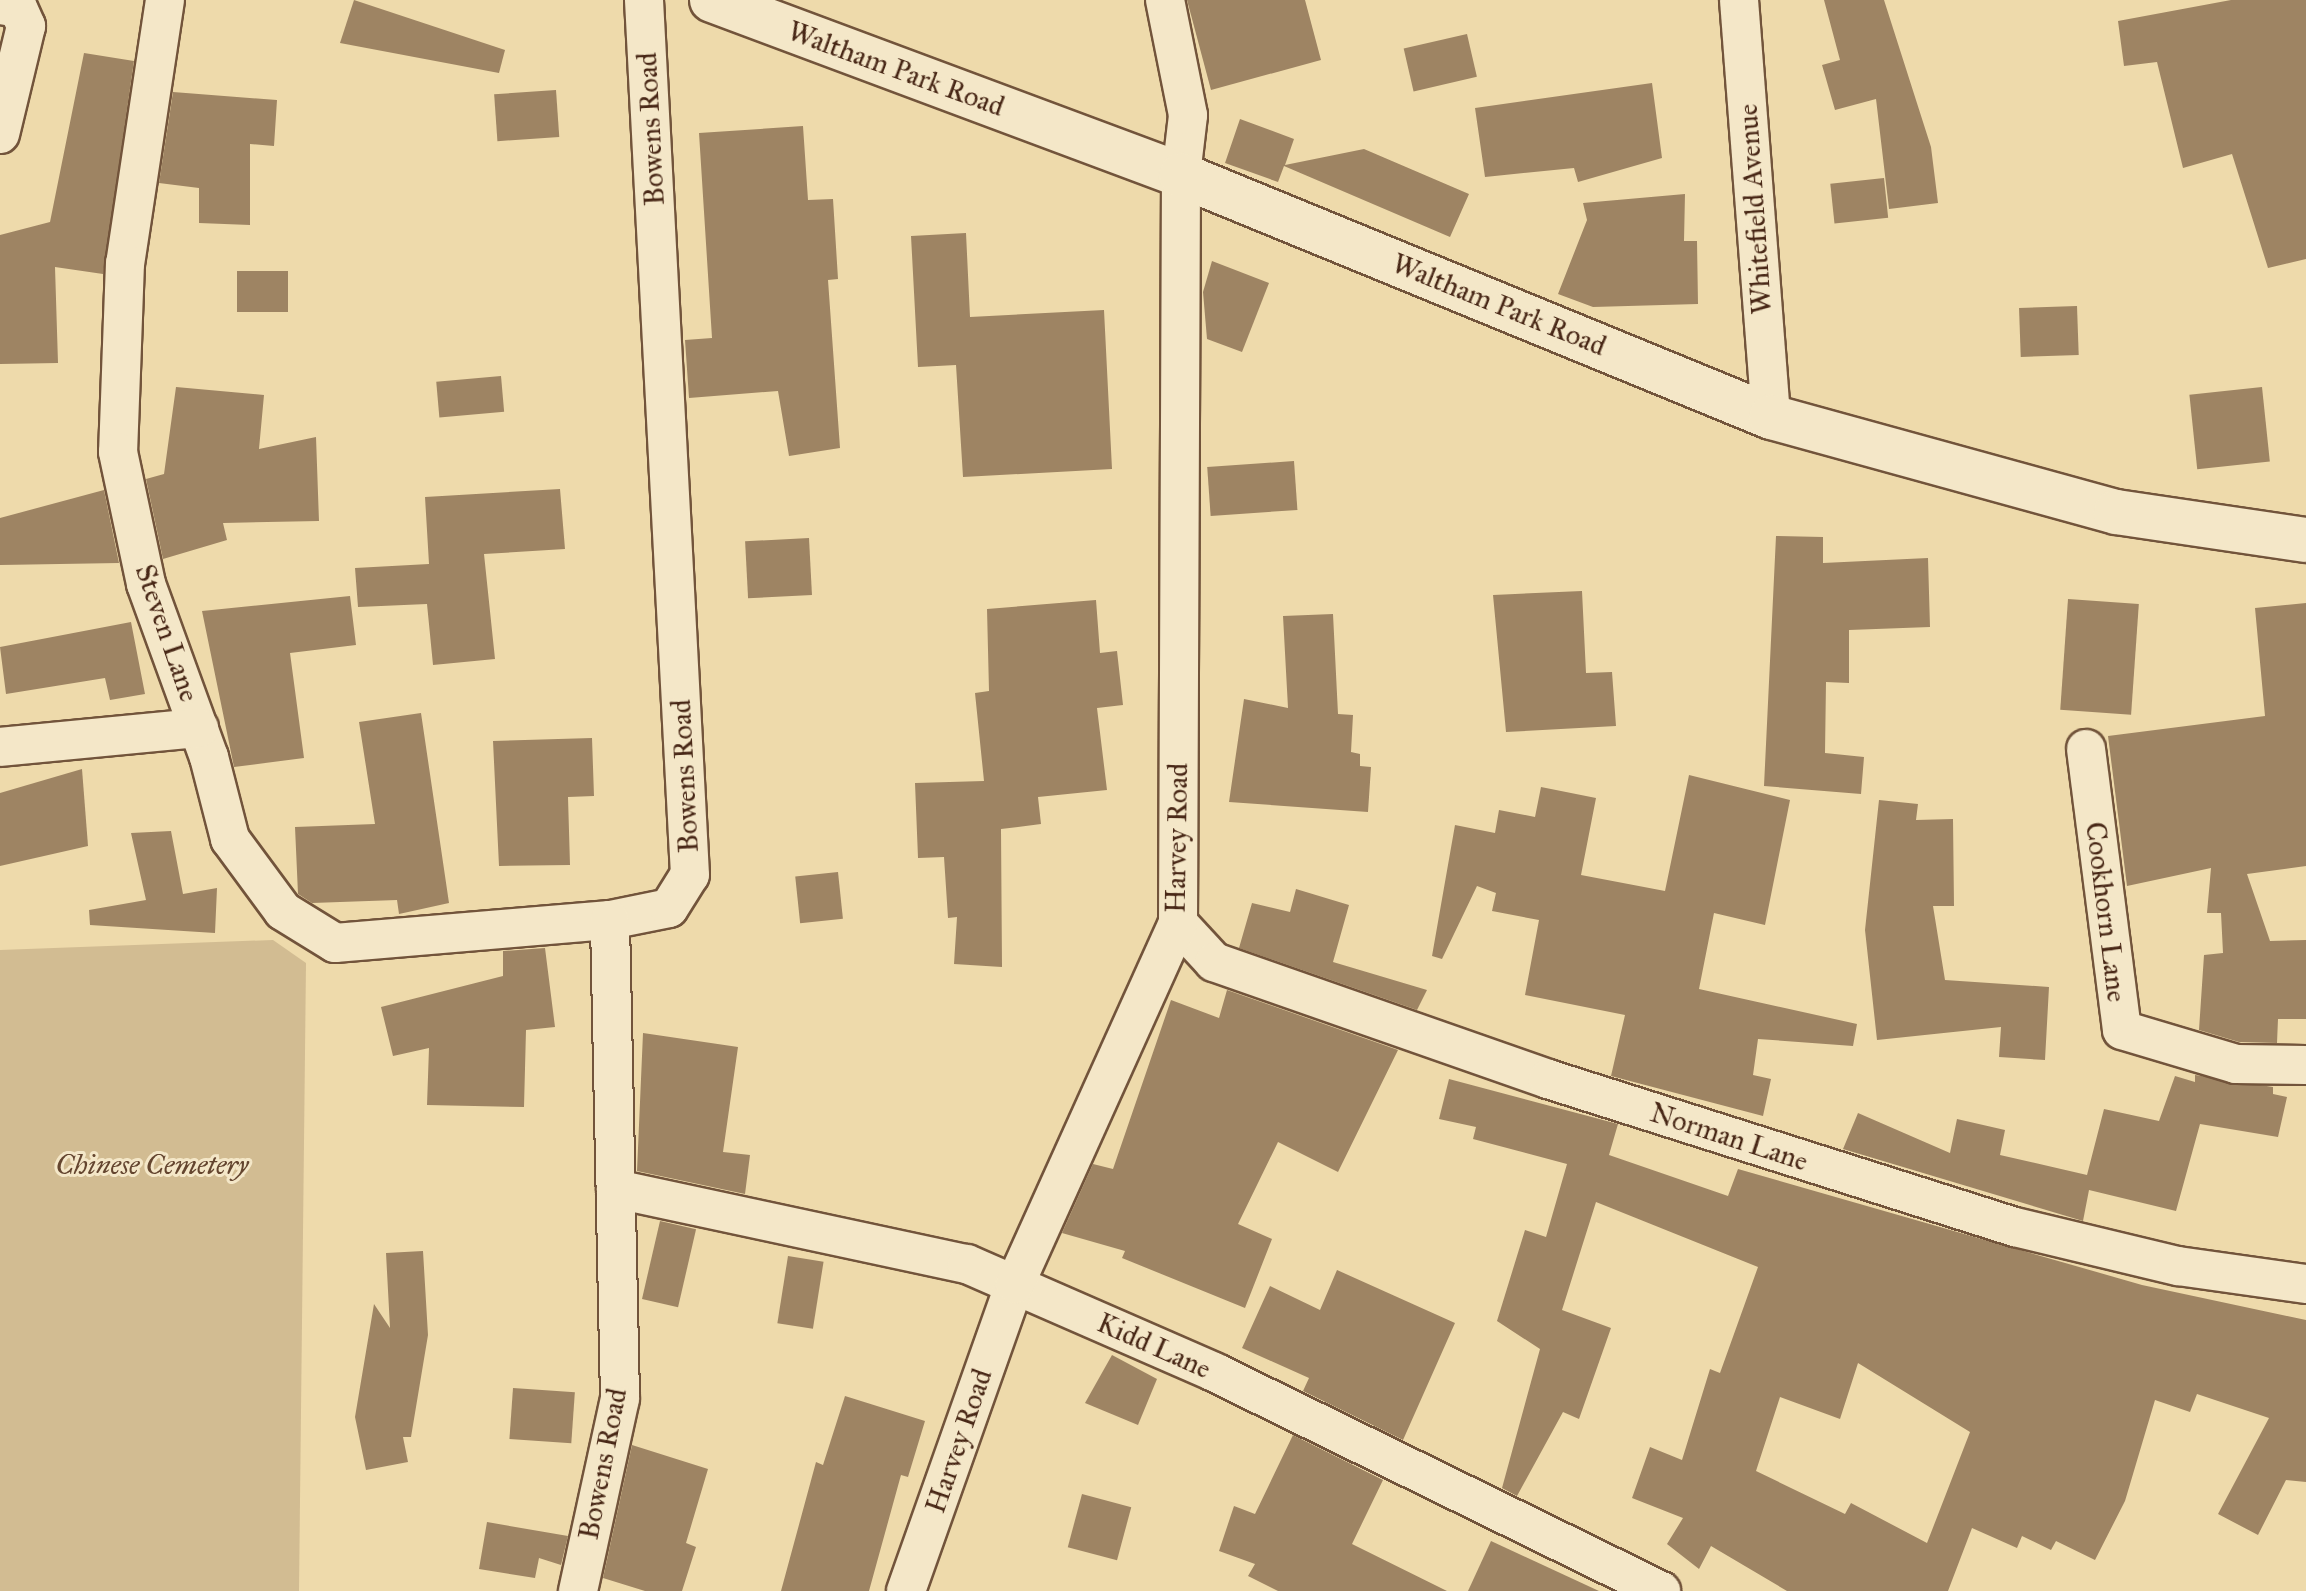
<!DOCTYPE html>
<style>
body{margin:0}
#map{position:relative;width:2306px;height:1591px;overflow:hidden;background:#eedaab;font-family:"IM FELL Great Primer",serif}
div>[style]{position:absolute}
.green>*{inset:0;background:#d2bc92}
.building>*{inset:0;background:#9e8463;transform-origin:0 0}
.roads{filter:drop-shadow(2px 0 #72543b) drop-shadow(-2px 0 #72543b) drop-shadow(0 2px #72543b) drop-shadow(0 -2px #72543b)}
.minor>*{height:38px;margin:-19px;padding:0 19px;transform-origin:19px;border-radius:19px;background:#f4e7c8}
.secondary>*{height:44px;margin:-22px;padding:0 22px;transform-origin:22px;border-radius:22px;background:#f4e7c8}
span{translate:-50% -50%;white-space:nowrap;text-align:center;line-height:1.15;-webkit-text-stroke:6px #f4e7c8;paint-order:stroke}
.street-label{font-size:28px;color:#482716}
.park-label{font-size:28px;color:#64452f;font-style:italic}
</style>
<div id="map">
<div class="green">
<div style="clip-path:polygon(273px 940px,306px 963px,299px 1591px,0 1591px,0 950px)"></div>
</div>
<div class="building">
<div style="clip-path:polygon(354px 0,505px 50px,499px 73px,340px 43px)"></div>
<div style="clip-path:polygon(1187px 0,1305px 0,1321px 60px,1211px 90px)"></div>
<div style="clip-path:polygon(1824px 0,1884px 0,1931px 147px,1938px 203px,1889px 209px,1876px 99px,1835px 110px,1822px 65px,1840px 60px)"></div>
<div style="clip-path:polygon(2231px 0,2306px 0,2306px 259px,2268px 268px,2232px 154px,2183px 168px,2157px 62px,2124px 66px,2118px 21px)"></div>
<div style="left:1467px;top:34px;width:44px;height:65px;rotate:77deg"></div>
<div style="clip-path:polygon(84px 53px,134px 61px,103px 274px,55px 267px,58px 363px,0 364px,0 235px,50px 222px)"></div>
<div style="clip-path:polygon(1652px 83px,1662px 158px,1578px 182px,1574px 168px,1485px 177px,1475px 108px)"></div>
<div style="left:556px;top:90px;width:47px;height:62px;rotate:86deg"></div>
<div style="clip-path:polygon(173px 92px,277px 100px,274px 146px,250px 144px,250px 225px,199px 223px,199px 188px,159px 183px)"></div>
<div style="clip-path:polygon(1240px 119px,1294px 139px,1285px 165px,1364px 149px,1469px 194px,1450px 237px,1284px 166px,1278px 182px,1225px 163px)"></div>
<div style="clip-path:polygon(803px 126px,808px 200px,833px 199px,838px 279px,828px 280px,840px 448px,789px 456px,778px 391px,689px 398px,685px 340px,712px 338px,699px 133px)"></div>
<div style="left:1884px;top:178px;width:40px;height:54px;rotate:84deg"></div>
<div style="clip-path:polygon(1685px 194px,1684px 241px,1697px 241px,1698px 304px,1593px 307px,1558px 294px,1587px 220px,1583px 203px)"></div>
<div style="clip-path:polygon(966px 233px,970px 317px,1104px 310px,1112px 469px,963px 477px,956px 365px,918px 367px,911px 236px)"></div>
<div style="clip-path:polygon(1212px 261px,1269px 283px,1242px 352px,1207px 339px,1203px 292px)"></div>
<div style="left:237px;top:271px;width:51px;height:41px"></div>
<div style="left:2077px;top:306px;width:49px;height:58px;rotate:88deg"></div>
<div style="left:501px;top:376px;width:36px;height:65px;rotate:85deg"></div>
<div style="clip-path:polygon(176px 387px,264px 395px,259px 449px,316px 437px,319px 521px,223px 523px,227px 540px,163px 559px,146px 479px,164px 474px)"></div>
<div style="left:2262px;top:387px;width:75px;height:73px;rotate:84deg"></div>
<div style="left:1294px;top:461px;width:49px;height:87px;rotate:86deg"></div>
<div style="clip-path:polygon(560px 489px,565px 549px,484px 554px,495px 659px,433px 665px,427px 604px,358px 607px,355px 568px,429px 564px,425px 497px)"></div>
<div style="clip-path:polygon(104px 490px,119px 563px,0 565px,0 518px)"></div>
<div style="clip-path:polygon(1776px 536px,1823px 537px,1823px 563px,1928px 558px,1930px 627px,1849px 630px,1849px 683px,1826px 682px,1825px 753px,1864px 757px,1861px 794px,1764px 786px)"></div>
<div style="left:809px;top:538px;width:57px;height:64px;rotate:87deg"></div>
<div style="clip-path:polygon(1582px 591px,1586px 673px,1612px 672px,1616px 726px,1506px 732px,1493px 595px)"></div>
<div style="clip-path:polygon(350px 596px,356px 645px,290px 653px,304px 758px,234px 767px,202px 611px)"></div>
<div style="left:2068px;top:599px;width:71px;height:111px;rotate:4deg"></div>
<div style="clip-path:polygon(1096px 600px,1100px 653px,1117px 651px,1123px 705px,1097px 708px,1107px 790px,1038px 797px,1041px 824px,1001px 829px,1002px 967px,954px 964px,957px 917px,948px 918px,944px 857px,918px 858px,915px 783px,984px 781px,975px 693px,989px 691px,987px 609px)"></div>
<div style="clip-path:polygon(2306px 603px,2306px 866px,2247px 874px,2270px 941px,2306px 940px,2306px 1019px,2278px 1019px,2277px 1043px,2239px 1042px,2199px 1030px,2204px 955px,2223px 953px,2221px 913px,2207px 913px,2211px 868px,2127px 886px,2108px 736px,2265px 716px,2255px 608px)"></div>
<div style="clip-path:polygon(1333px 614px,1338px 714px,1353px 715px,1351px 752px,1360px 754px,1360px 766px,1371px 767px,1368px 812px,1229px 802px,1244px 699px,1288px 708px,1283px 616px)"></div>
<div style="clip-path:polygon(131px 622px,145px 694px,110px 700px,105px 678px,6px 694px,0 647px)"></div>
<div style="clip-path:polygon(421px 713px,449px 903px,399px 914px,397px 900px,312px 903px,298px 894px,295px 827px,375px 824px,359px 722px)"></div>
<div style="clip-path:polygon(592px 738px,594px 796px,568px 797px,570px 865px,499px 866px,493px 741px)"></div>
<div style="clip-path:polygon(82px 769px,88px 846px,0 866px,0 793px)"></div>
<div style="clip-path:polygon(1689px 775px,1790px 800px,1765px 925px,1714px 913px,1699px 989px,1857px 1024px,1853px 1046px,1758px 1039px,1753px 1075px,1771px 1079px,1763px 1116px,1611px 1076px,1625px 1015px,1525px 995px,1539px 920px,1492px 911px,1496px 893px,1477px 886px,1442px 959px,1432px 956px,1455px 825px,1495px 833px,1499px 810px,1535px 817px,1541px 787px,1596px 798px,1581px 875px,1665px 891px)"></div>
<div style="clip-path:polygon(1879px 800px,1918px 804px,1916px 820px,1953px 819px,1954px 906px,1933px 906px,1945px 980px,2049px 987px,2045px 1060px,1999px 1057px,2001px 1027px,1877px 1040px,1865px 930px)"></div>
<div style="clip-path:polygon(171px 831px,183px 894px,217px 888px,215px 933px,90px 925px,89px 910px,146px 900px,131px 833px)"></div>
<div style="left:838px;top:872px;width:47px;height:43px;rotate:84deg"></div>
<div style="clip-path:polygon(1296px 889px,1349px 905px,1333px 962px,1427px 990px,1417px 1010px,1239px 948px,1252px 903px,1290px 912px)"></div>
<div style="clip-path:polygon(545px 948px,555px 1027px,526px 1030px,524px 1107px,427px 1105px,429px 1048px,393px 1056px,381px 1007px,503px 976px,503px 951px)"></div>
<div style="clip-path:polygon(1227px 990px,1398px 1050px,1338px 1172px,1278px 1142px,1238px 1224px,1272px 1239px,1245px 1308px,1122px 1258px,1125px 1251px,1062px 1233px,1093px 1164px,1113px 1169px,1171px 1000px,1219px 1018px)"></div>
<div style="clip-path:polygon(643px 1033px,738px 1047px,723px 1152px,750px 1155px,745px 1194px,637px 1171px)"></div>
<div style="clip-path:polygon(2195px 1075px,2273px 1087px,2273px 1094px,2287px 1097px,2278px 1137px,2200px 1124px,2176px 1211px,2089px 1190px,2083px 1221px,1843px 1149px,1858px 1113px,1950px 1153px,1957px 1119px,2005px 1130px,2000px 1155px,2087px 1175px,2104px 1109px,2159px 1121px,2175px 1076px,2195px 1082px)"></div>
<div style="clip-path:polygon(evenodd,1449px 1079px,1618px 1124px,1609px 1155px,1728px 1196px,1738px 1169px,2142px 1285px,2306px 1320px,2306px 1482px,2286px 1480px,2258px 1535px,2218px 1514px,2269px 1418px,2197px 1394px,2190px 1412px,2155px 1400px,2125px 1501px,2095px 1560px,2056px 1541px,2051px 1550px,2022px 1536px,2017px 1548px,1972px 1528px,1948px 1591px,1787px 1591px,1711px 1546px,1699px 1569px,1667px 1544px,1683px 1518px,1632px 1498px,1650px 1447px,1682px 1460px,1710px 1369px,1720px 1373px,1758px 1267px,1596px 1202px,1562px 1310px,1611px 1328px,1579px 1419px,1563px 1412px,1517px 1496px,1502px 1488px,1540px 1349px,1497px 1321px,1525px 1230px,1546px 1237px,1567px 1164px,1473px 1139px,1476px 1127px,1439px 1119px,1449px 1079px,1858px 1363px,1970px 1432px,1927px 1543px,1851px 1503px,1845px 1514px,1756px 1471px,1780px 1397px,1840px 1419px,1858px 1363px)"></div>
<div style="left:660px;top:1221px;width:37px;height:80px;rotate:13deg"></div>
<div style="clip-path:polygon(423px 1251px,428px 1335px,411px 1437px,403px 1437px,408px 1462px,366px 1470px,355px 1417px,374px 1304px,390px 1328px,386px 1253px)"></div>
<div style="left:788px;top:1256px;width:36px;height:68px;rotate:9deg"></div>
<div style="clip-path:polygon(1337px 1270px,1455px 1323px,1403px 1440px,1303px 1391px,1309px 1378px,1242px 1348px,1270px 1286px,1320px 1310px)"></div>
<div style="clip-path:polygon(1112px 1355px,1157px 1379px,1138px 1425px,1085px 1403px)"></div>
<div style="left:513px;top:1388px;width:62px;height:51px;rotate:4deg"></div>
<div style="clip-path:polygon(845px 1396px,925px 1421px,908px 1477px,901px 1475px,869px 1591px,781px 1591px,816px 1462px,823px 1465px)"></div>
<div style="clip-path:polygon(1293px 1435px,1383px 1480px,1352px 1544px,1447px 1591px,1278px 1591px,1248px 1576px,1255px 1564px,1219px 1551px,1234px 1506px,1255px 1514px)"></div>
<div style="clip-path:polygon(632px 1445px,708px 1469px,686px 1543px,696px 1547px,682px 1591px,645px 1591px,603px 1578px)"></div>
<div style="left:1082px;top:1494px;width:51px;height:55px;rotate:15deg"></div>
<div style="clip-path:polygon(487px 1522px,568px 1536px,561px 1565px,539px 1558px,535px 1578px,479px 1569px)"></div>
<div style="clip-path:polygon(1491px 1541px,1599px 1591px,1468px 1591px)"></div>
</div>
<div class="roads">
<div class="minor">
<div style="left:165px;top:0;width:266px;rotate:98.6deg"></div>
<div style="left:125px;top:263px;width:189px;rotate:92.1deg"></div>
<div style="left:118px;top:452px;width:135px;rotate:78deg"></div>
<div style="left:146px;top:584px;width:184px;rotate:70deg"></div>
<div style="left:209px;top:757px;width:85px;rotate:75.6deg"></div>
<div style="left:230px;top:839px;width:89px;rotate:53.6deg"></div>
<div style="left:283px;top:911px;width:61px;rotate:31.6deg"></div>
<div style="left:335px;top:943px;width:276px;rotate:-4.8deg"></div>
<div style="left:610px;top:920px;width:60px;rotate:-11.5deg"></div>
<div style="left:669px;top:908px;width:39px;rotate:-58deg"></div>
<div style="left:690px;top:875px;width:876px;rotate:-93.01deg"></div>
<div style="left:1739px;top:0;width:418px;rotate:85.6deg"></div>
<div style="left:0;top:5px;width:18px;rotate:9deg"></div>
<div style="left:18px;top:8px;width:20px;rotate:66deg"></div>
<div style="left:26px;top:26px;width:111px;rotate:103.5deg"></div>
<div style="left:0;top:747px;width:200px;rotate:-5.5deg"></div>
<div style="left:2086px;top:749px;width:283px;rotate:82.7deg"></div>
<div style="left:2122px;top:1030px;width:119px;rotate:16.6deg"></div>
<div style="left:2236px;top:1064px;width:70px;rotate:0.8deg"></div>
<div style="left:1178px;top:923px;width:53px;rotate:47.3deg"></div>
<div style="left:1214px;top:962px;width:354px;rotate:19.3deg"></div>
<div style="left:1548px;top:1079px;width:490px;rotate:17.6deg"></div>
<div style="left:2015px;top:1227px;width:168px;rotate:13.5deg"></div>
<div style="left:2178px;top:1266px;width:129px;rotate:8deg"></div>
<div style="left:616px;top:1189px;width:359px;rotate:12.1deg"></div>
<div style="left:967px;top:1264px;width:270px;rotate:23.6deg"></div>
<div style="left:1214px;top:1372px;width:498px;rotate:26.1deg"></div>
<div style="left:578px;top:1591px;width:197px;rotate:-77.7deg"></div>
<div style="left:620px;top:1399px;width:479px;rotate:-91.2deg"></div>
<div style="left:906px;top:1591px;width:326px;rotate:-70.5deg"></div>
<div style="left:1015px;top:1284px;width:396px;rotate:-65.7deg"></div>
<div style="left:1178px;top:923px;width:748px;rotate:-89.77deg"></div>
<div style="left:1181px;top:175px;width:60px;rotate:-83.3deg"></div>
<div style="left:1188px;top:115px;width:117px;rotate:-101.3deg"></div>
</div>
<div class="secondary">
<div style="left:712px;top:0;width:501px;rotate:20.46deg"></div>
<div style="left:1181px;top:175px;width:638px;rotate:22.3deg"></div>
<div style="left:1771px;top:417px;width:358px;rotate:15.4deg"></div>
<div style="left:2116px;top:512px;width:192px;rotate:8.4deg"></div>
</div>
</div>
<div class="street-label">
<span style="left:896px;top:69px;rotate:20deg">Waltham Park Road</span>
<span style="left:651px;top:129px;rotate:-93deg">Bowens Road</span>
<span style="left:1755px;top:209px;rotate:-94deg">Whitefield Avenue</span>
<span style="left:1499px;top:305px;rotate:22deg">Waltham Park Road</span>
<span style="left:167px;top:633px;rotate:71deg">Steven Lane</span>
<span style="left:685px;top:776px;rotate:-93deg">Bowens Road</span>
<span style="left:1177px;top:838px;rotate:-89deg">Harvey Road</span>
<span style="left:2106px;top:912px;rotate:83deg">Cookhorn Lane</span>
<span style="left:1729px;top:1137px;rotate:18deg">Norman Lane</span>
<span style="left:1154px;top:1346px;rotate:24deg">Kidd Lane</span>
<span style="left:959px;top:1441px;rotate:-71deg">Harvey Road</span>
<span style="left:603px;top:1464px;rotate:-79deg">Bowens Road</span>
</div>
<div class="park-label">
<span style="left:152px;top:1165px">Chinese Cemetery</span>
</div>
</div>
